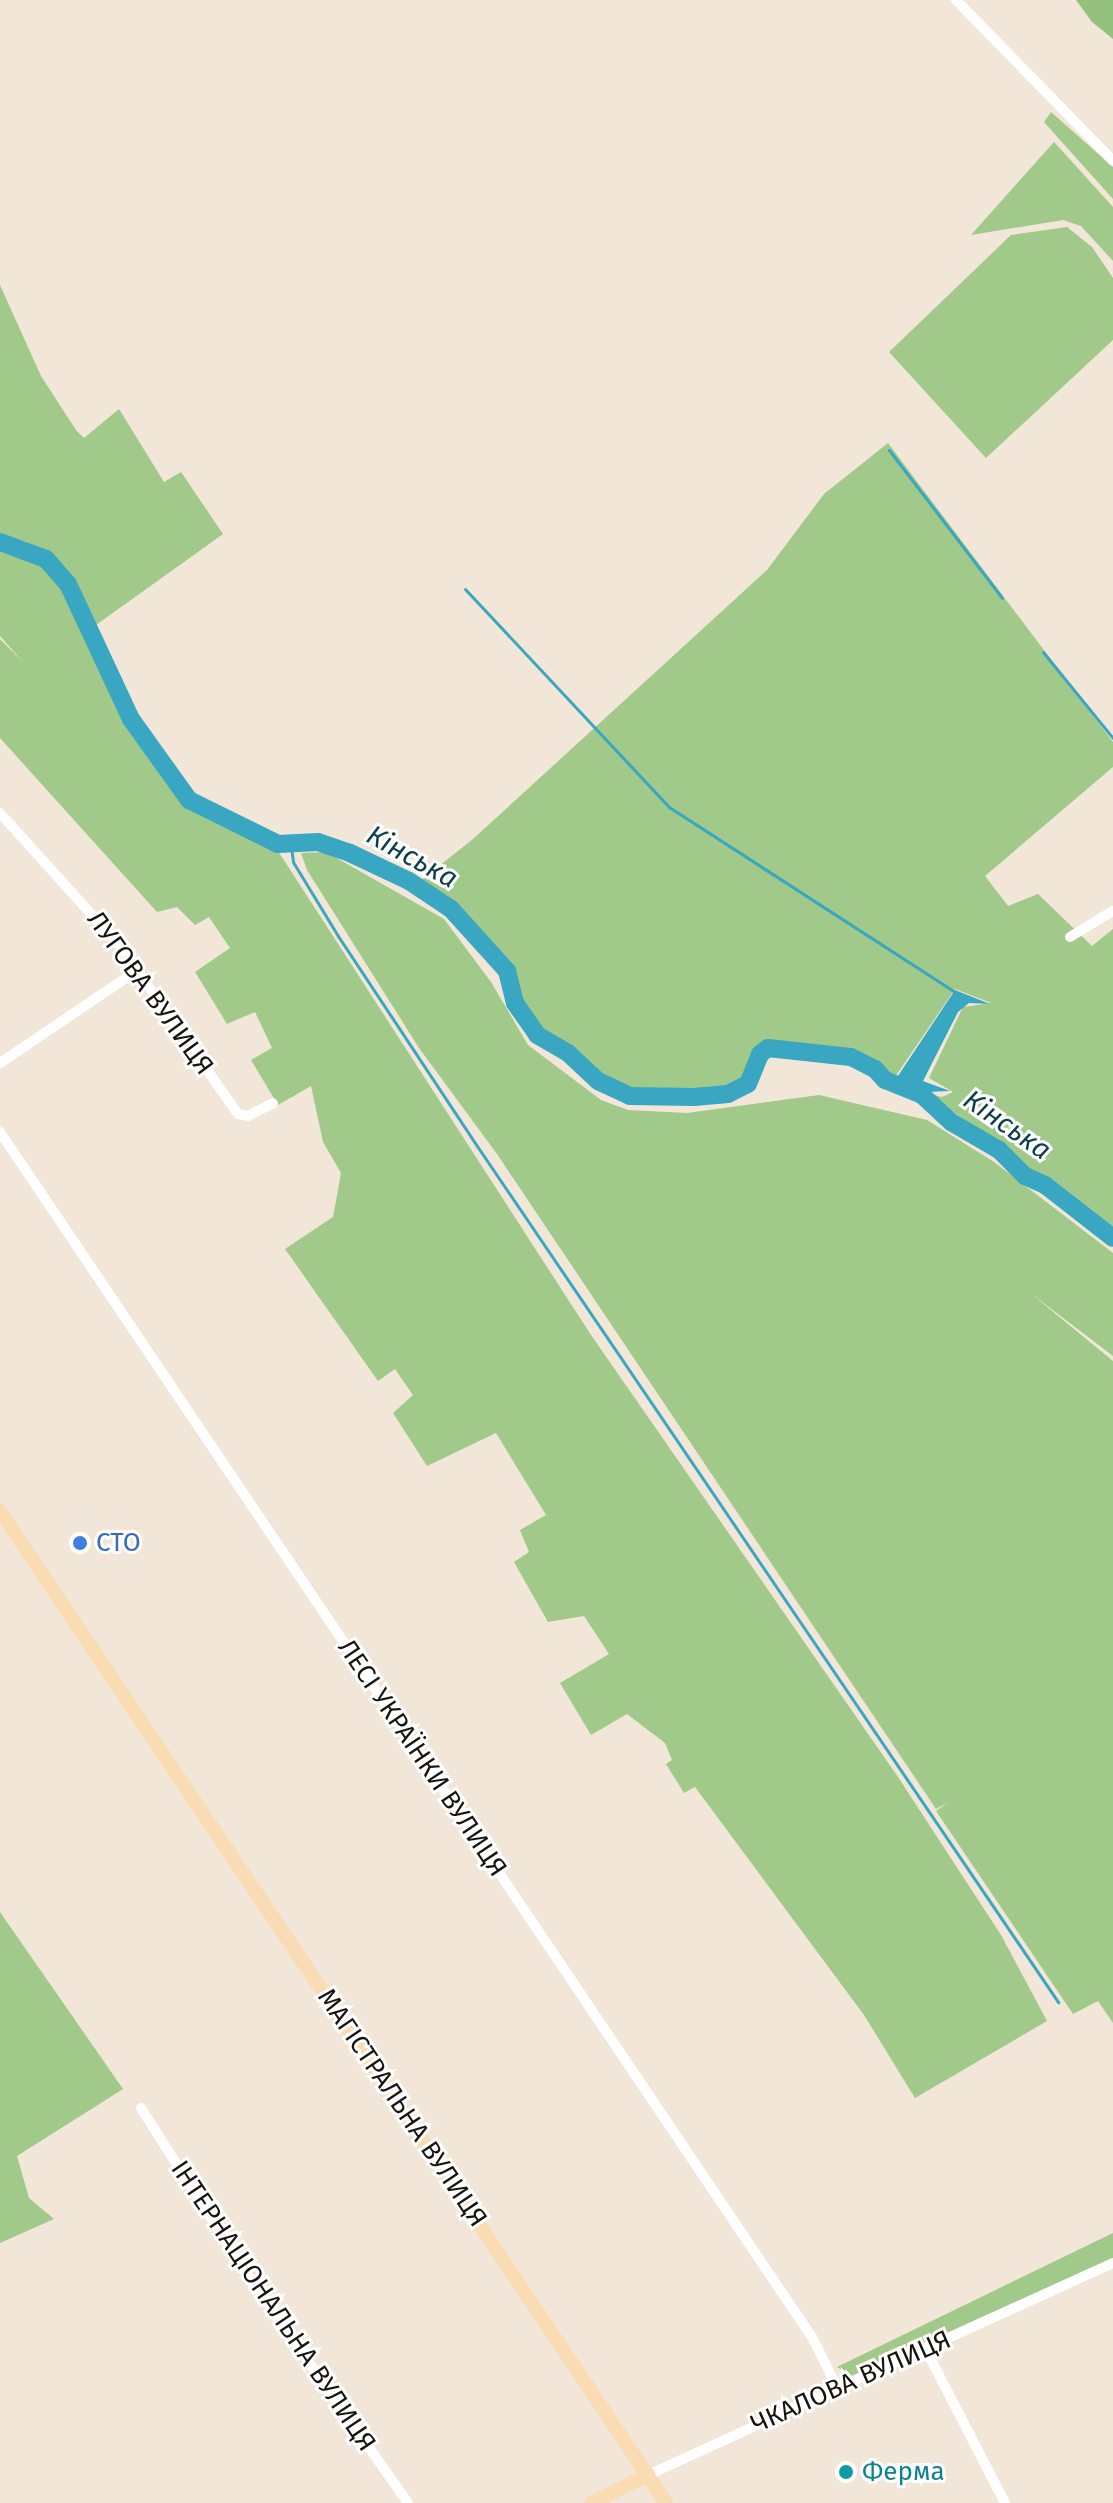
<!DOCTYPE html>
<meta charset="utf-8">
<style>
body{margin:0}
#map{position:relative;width:1113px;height:2503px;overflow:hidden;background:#f1e6d8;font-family:"Fira Sans",sans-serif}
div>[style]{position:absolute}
.green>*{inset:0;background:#a0c98a}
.forest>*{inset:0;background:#95c17e}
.water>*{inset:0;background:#39a7c1}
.stream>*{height:3px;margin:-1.5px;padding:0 1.5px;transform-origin:1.5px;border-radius:1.5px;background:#39a7c1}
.river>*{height:18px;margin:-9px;padding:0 9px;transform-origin:9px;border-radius:9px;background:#39a7c1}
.minor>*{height:10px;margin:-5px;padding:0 5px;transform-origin:5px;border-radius:5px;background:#fff}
.major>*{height:14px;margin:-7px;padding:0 7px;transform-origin:7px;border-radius:7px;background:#fadcb2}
.dots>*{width:22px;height:22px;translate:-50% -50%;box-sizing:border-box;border:4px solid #fff;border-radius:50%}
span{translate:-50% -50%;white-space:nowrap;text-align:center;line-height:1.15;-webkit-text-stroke:6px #fff;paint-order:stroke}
.street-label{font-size:26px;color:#17140f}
.shop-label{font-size:26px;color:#366cbe}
.left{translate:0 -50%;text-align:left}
.culture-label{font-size:26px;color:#0d838f}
.water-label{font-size:28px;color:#0d3f4a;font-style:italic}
</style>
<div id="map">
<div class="green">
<div style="clip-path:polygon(1051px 112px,1113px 167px,1113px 199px,1044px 122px)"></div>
<div style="clip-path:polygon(1054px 142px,1113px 207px,1113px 261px,1081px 226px,1063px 220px,971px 235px)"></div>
<div style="clip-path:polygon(1067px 227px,1092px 247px,1113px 278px,1113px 340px,986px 458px,889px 352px,1011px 235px)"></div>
<div style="clip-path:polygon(0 285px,41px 376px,76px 430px,84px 438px,119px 409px,164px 482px,181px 472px,223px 534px,96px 625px,59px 565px,25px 541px,0 538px)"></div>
<div style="clip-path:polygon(888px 443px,1113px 742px,1113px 767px,985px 876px,1008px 906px,1038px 894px,1092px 946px,1113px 929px,1113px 1230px,929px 1094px,942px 1097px,953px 1092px,929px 1078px,963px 1007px,991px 1003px,955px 989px,893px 1080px,875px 1064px,856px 1056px,779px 1043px,755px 1051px,746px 1081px,736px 1087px,621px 1091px,569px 1048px,545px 1037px,520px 1001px,516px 972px,485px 943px,471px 921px,419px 882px,473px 839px,767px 570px,824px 494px)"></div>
<div style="clip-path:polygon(0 547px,48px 567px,101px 660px,133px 733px,177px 796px,278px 851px,591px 1335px,898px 1777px,1001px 1935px,1047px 2021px,915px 2098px,864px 2015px,695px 1787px,684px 1793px,666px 1764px,672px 1760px,665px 1743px,627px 1714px,591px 1735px,560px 1683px,609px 1654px,584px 1616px,548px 1622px,514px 1562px,529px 1552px,520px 1530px,546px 1515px,496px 1433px,427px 1466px,393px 1413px,413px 1395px,395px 1369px,378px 1381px,285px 1249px,333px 1217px,341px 1173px,323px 1142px,311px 1086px,278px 1105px,251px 1060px,272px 1048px,255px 1012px,227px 1024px,195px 972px,230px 948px,209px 917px,195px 925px,177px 907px,157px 912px,0 738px,0 639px,23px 662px,0 636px)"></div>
<div style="clip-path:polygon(326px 852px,444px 919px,491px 982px,528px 1045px,601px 1100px,628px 1110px,687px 1113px,819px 1095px,927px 1120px,994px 1162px,1113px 1253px,1113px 1356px,1029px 1292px,1113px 1361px,1113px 2023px,1098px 2001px,1073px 2014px,936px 1811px,949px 1802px,936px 1809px,497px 1154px,419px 1048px,307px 870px,301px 853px)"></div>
<div style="clip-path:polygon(0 1912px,123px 2089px,17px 2156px,29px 2198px,54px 2219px,0 2243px)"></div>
<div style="clip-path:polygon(1113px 2233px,1113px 2258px,851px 2376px,837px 2367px)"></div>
</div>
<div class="forest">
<div style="clip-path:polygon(1076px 0,1113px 0,1113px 39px,1092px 22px)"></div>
</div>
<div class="water">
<div style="clip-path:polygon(955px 990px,990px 1004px,969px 1003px,958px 1012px,923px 1081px,950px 1091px,927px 1092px,930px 1097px,921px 1101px,911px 1090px,892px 1085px)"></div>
</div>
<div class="stream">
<div style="left:889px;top:450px;width:186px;rotate:52.6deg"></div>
<div style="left:465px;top:589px;width:299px;rotate:46.9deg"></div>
<div style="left:669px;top:807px;width:342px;rotate:32.9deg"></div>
<div style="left:1043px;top:652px;width:111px;rotate:50.9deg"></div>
<div style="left:291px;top:847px;width:15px;rotate:82deg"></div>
<div style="left:293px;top:862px;width:87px;rotate:58.7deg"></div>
<div style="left:338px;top:936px;width:252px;rotate:56.5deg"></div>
<div style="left:477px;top:1146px;width:1035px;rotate:55.83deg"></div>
</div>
<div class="river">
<div style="left:0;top:542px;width:49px;rotate:20.3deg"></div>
<div style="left:46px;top:559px;width:33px;rotate:49deg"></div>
<div style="left:68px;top:584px;width:149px;rotate:65deg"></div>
<div style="left:131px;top:719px;width:100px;rotate:54.4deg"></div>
<div style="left:189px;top:800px;width:99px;rotate:26.3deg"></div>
<div style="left:278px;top:844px;width:40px;rotate:-2.9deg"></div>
<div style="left:318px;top:842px;width:34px;rotate:19deg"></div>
<div style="left:350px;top:853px;width:65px;rotate:25.4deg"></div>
<div style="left:409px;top:881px;width:50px;rotate:33.7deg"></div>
<div style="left:451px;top:909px;width:84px;rotate:47.9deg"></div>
<div style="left:507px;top:971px;width:33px;rotate:76deg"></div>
<div style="left:515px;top:1003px;width:39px;rotate:55deg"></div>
<div style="left:537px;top:1035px;width:36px;rotate:30deg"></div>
<div style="left:568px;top:1053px;width:41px;rotate:43deg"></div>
<div style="left:598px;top:1081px;width:35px;rotate:25deg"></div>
<div style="left:630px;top:1096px;width:64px;rotate:0.9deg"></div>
<div style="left:694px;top:1097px;width:34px;rotate:-5deg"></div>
<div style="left:728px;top:1094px;width:22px;rotate:-27deg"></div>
<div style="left:748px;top:1084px;width:32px;rotate:-68deg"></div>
<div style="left:760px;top:1054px;width:10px;rotate:-37deg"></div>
<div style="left:768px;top:1048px;width:83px;rotate:6.2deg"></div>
<div style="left:851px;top:1057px;width:27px;rotate:27deg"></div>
<div style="left:875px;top:1069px;width:15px;rotate:48deg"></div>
<div style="left:885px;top:1080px;width:40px;rotate:22deg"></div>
<div style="left:922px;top:1095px;width:40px;rotate:43deg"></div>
<div style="left:951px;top:1122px;width:56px;rotate:30.3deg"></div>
<div style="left:999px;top:1150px;width:37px;rotate:45deg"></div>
<div style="left:1025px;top:1176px;width:22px;rotate:24deg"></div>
<div style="left:1045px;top:1185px;width:86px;rotate:37.9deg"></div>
</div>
<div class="minor">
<div style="left:956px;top:0;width:225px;rotate:45.7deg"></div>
<div style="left:0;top:813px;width:181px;rotate:47.9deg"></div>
<div style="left:121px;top:947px;width:204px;rotate:55deg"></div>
<div style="left:238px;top:1114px;width:10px;rotate:11deg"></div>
<div style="left:248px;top:1116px;width:28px;rotate:-27deg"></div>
<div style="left:1070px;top:937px;width:50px;rotate:-31.2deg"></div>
<div style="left:0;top:1063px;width:166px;rotate:-34deg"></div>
<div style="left:0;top:1132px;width:1453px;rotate:56.03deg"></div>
<div style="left:812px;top:2337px;width:56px;rotate:63.4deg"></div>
<div style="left:141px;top:2108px;width:191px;rotate:57.6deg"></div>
<div style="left:243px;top:2269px;width:286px;rotate:54.8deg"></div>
<div style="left:925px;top:2348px;width:174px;rotate:62.7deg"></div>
<div style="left:648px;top:2475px;width:511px;rotate:-24.51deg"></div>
</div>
<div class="major">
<div style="left:0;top:1511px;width:1195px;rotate:56.12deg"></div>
<div style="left:591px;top:2503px;width:64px;rotate:-26.2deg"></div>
</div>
<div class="dots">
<div style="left:80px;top:1543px;background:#3f7fe0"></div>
<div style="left:846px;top:2472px;background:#0f9aa8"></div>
</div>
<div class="street-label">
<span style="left:150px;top:993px;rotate:54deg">ЛУГОВА ВУЛИЦЯ</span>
<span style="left:422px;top:1758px;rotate:56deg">ЛЕСІ УКРАЇНКИ ВУЛИЦЯ</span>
<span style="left:402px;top:2108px;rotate:56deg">МАГІСТРАЛЬНА ВУЛИЦЯ</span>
<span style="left:273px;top:2306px;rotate:56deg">ІНТЕРНАЦІОНАЛЬНА ВУЛИЦЯ</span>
<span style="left:851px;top:2382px;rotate:-24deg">ЧКАЛОВА ВУЛИЦЯ</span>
</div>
<div class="shop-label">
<span class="left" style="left:96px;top:1543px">СТО</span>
</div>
<div class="culture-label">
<span class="left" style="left:862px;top:2472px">Ферма</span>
</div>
<div class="water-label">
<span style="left:412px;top:857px;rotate:29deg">Кінська</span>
<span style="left:1007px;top:1125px;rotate:35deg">Кінська</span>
</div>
</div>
